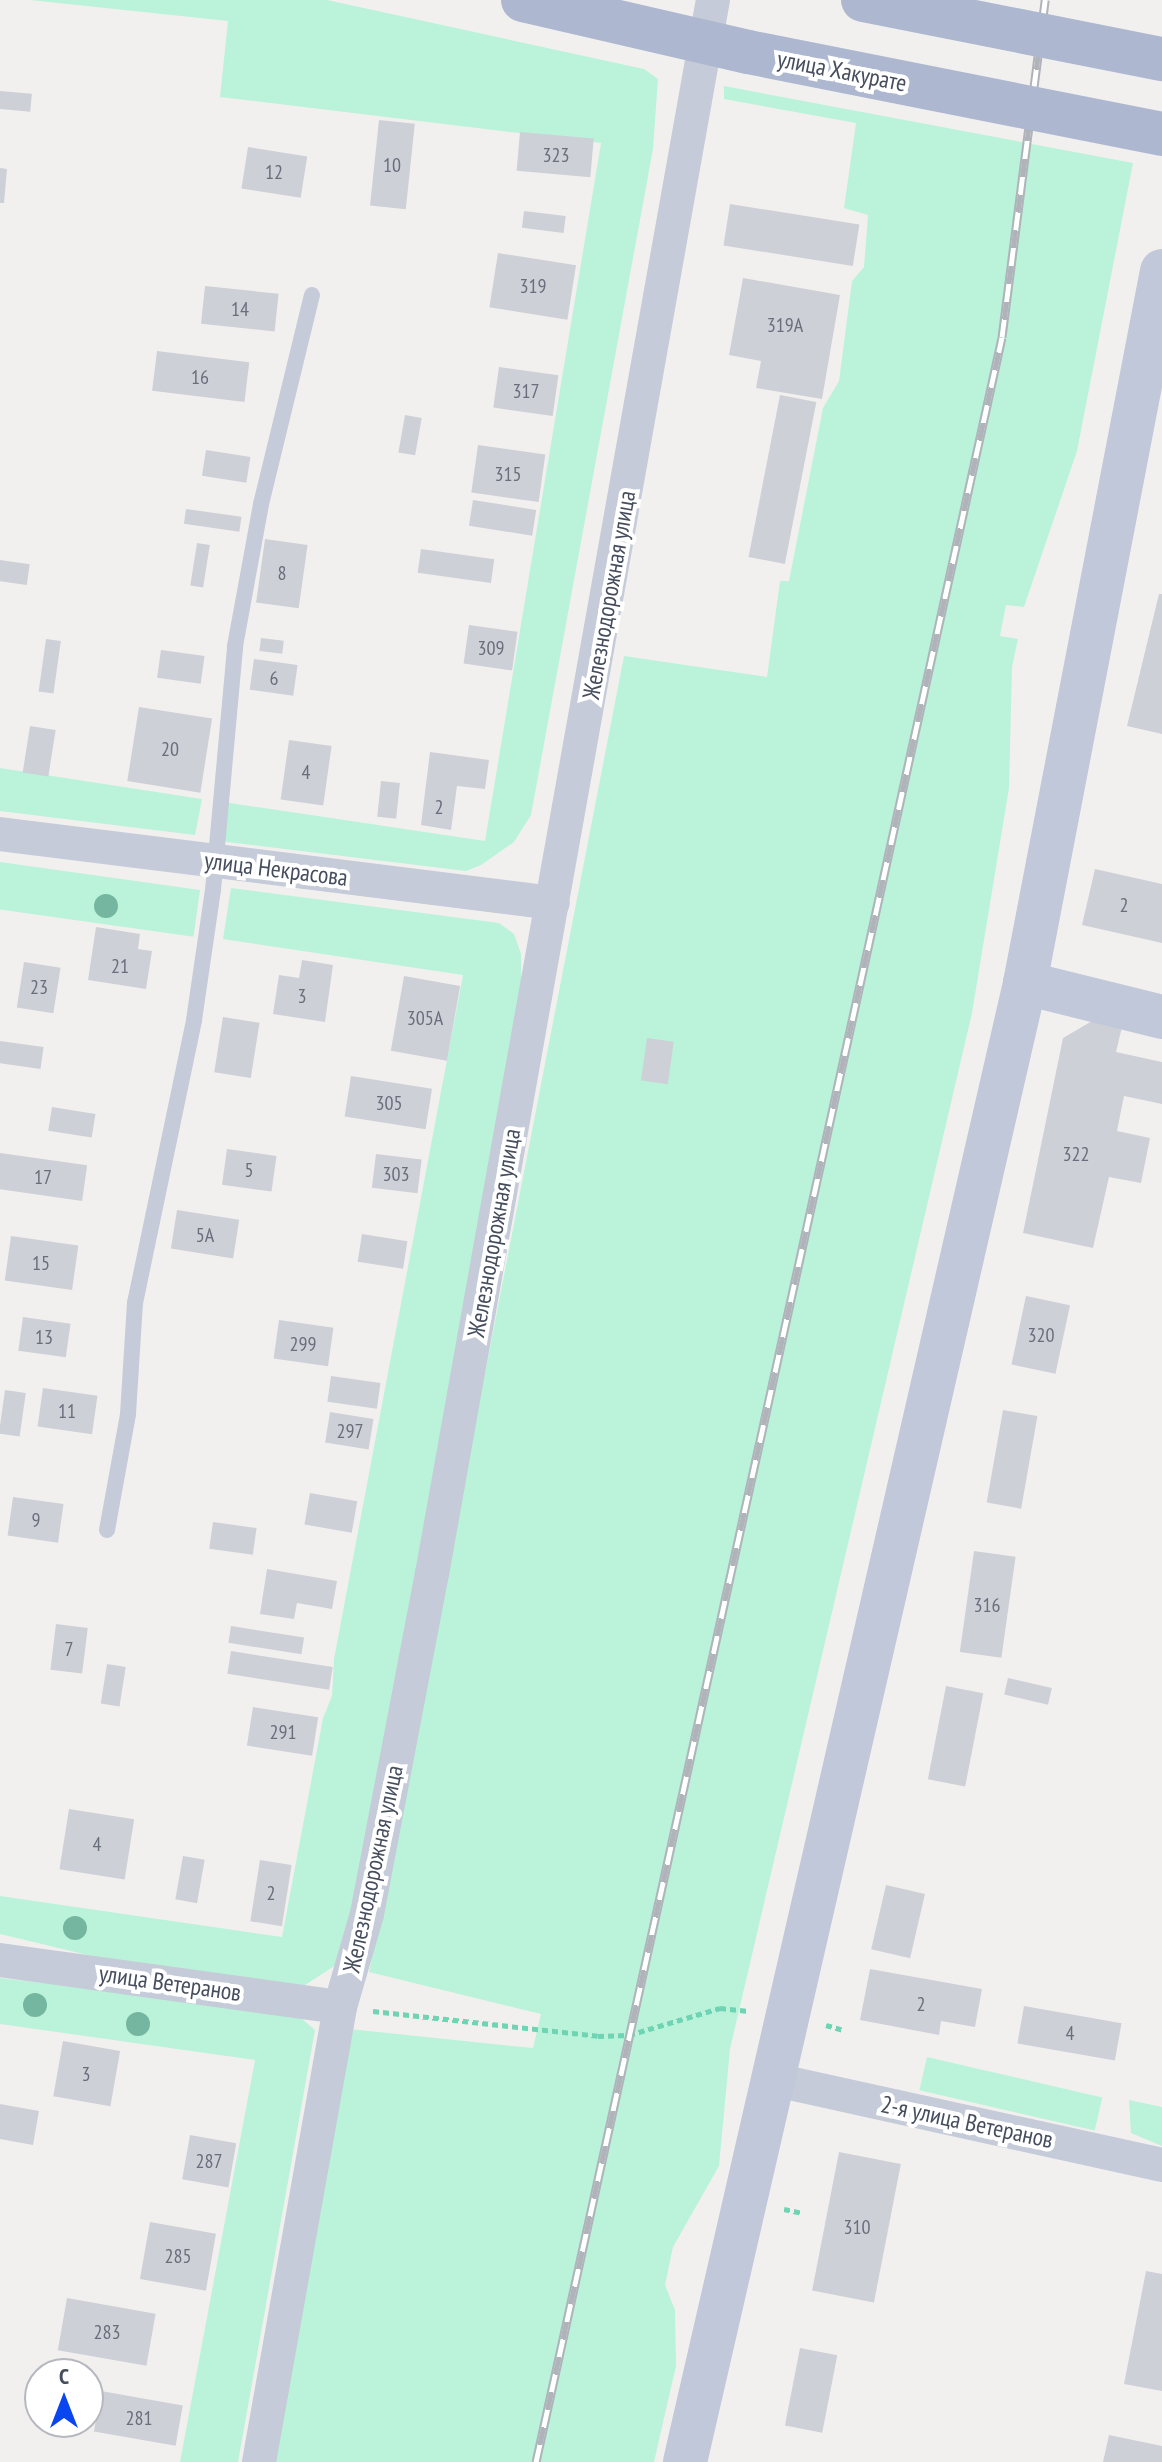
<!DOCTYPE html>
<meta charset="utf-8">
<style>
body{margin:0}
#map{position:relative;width:1162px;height:2462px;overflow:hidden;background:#f2f0ef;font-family:"PT Sans Narrow",sans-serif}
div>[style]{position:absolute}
.green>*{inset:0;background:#baf3da;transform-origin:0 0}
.building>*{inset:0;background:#ced0d7;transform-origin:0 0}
.path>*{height:5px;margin-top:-2.5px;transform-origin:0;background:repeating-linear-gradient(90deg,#6fd4b4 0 6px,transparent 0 10px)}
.lane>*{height:16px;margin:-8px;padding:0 8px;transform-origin:8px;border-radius:8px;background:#c5cbd8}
.street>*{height:34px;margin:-17px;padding:0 17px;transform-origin:17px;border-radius:17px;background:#c5cbd8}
.secondary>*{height:44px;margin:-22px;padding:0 22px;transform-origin:22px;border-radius:22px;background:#c0c8da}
.rail>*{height:9px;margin-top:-4.5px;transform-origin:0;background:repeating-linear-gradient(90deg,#fff 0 18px,#b1b3ba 0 36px);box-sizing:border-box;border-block:2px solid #b1b3ba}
.primary-bridge>*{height:44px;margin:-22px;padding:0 22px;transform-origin:22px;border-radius:22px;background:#adb8d0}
.trees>*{width:24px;height:24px;margin:-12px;border-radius:50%;background:#75b6a0}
span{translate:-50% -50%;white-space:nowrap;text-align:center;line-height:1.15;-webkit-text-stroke:8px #fff;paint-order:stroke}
.number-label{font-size:20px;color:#686e7c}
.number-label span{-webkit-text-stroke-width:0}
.street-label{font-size:24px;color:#464e5e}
.north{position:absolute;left:24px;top:2358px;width:80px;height:80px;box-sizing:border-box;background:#fff;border:2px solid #b5b8bf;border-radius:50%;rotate:0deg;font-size:22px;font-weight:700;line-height:32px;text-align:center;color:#464e5e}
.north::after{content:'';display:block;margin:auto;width:28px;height:36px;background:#0946f2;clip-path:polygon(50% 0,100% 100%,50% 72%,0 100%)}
</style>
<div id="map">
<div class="green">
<div style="clip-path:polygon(30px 0,327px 0,644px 69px,658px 79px,653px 149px,531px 815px,514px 842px,481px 865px,466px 871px,218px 841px,223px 802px,485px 841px,601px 143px,220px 97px,228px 21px)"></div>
<div style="clip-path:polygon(724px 86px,1133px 163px,1077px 451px,1024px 607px,1006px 605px,1000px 636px,1018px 639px,1012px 667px,1009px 788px,972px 1013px,730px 2049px,719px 2166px,673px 2247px,665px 2285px,675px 2310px,676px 2366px,654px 2462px,273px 2462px,349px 2029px,533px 2048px,541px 2014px,369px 1972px,624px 656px,767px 677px,780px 581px,789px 581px,823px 408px,839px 381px,852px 281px,864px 267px,868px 215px,844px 208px,856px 123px,724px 99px)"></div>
<div style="clip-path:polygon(0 768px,202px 799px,195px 835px,0 811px)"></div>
<div style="left:0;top:862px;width:202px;height:47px;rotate:8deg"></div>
<div style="clip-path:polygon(231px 888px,499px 923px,514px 934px,521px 954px,521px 987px,358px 1914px,339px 1963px,302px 1987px,100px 1958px,0 1934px,0 1896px,282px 1937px,323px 1718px,332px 1696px,334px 1659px,463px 975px,223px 939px)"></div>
<div style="clip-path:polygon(0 1978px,294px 2012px,315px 2030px,238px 2462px,180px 2462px,255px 2060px,0 2024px)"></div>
<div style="left:927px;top:2057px;width:180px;height:34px;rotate:13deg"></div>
<div style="clip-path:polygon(1129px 2100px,1162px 2107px,1162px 2146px,1131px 2133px)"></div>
</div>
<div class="building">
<div style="left:0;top:91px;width:32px;height:18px;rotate:5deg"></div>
<div style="left:379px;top:120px;width:36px;height:86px;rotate:6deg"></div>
<div style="left:520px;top:132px;width:74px;height:39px;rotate:5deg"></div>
<div style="left:248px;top:147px;width:60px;height:42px;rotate:9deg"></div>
<div style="clip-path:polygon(0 168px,7px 169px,4px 203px,0 203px)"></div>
<div style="left:730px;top:204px;width:131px;height:42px;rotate:9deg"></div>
<div style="left:524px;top:211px;width:42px;height:17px;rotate:7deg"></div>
<div style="left:498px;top:253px;width:79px;height:55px;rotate:9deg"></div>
<div style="clip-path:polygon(743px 278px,840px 295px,822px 399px,756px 388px,761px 361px,729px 355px)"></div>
<div style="left:205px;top:286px;width:74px;height:38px;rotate:6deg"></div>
<div style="left:157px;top:351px;width:93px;height:40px;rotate:7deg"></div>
<div style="left:499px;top:367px;width:60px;height:41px;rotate:8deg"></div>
<div style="left:780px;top:395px;width:37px;height:165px;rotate:11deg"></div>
<div style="left:405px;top:415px;width:17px;height:38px;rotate:10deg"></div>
<div style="left:478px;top:445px;width:68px;height:48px;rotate:8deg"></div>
<div style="left:206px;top:450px;width:45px;height:26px;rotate:9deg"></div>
<div style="left:473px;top:500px;width:64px;height:26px;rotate:9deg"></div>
<div style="left:186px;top:509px;width:56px;height:15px;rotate:8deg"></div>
<div style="left:265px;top:539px;width:43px;height:64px;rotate:8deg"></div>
<div style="left:197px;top:543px;width:13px;height:43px;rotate:9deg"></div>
<div style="left:421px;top:549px;width:74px;height:24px;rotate:8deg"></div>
<div style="left:0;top:560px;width:30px;height:21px;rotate:8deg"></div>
<div style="clip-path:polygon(1159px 594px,1162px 594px,1162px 734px,1127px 726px)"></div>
<div style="left:469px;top:625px;width:49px;height:39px;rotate:8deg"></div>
<div style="left:261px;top:638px;width:23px;height:13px;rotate:7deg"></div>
<div style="left:46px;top:639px;width:15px;height:53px;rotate:8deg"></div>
<div style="left:161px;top:650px;width:44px;height:28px;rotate:8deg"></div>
<div style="left:254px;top:659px;width:44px;height:31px;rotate:8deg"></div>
<div style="left:139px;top:707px;width:74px;height:75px;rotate:9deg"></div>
<div style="left:30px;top:726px;width:26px;height:47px;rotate:9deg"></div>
<div style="left:289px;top:740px;width:43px;height:60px;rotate:8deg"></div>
<div style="clip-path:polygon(430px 752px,489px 760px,485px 789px,457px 786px,451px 830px,421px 825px)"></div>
<div style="left:381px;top:781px;width:19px;height:36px;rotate:6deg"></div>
<div style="clip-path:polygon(1095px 869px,1162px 884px,1162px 943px,1082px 925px)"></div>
<div style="clip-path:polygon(96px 927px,140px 934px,138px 949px,152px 951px,146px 989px,88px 980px)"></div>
<div style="clip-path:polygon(302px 960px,333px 965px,325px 1022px,273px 1014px,279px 975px,299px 978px)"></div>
<div style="left:24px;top:962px;width:37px;height:46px;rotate:9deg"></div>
<div style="left:404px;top:976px;width:57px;height:76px;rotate:10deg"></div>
<div style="left:223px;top:1017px;width:37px;height:56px;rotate:9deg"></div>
<div style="clip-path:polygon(1092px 1021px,1122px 1027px,1116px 1052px,1162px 1062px,1162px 1104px,1124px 1096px,1117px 1131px,1150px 1138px,1141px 1183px,1109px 1177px,1093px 1248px,1023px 1233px,1063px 1038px)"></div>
<div style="left:647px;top:1038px;width:27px;height:43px;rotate:8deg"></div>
<div style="left:0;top:1041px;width:44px;height:22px;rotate:8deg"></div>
<div style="left:351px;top:1076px;width:82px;height:41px;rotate:9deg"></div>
<div style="left:52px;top:1107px;width:44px;height:24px;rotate:9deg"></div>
<div style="left:227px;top:1149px;width:50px;height:36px;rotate:8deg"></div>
<div style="left:0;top:1153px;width:88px;height:36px;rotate:8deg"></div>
<div style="left:376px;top:1154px;width:46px;height:34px;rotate:7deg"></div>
<div style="left:177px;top:1210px;width:63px;height:39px;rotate:9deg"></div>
<div style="left:362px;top:1234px;width:46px;height:28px;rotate:9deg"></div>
<div style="left:11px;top:1236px;width:68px;height:45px;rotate:8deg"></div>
<div style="left:1026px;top:1296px;width:45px;height:70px;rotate:12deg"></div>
<div style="left:23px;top:1317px;width:48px;height:34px;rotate:8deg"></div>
<div style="left:279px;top:1320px;width:55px;height:39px;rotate:8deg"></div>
<div style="left:331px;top:1376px;width:50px;height:26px;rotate:8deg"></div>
<div style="left:43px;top:1388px;width:55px;height:39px;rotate:8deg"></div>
<div style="left:5px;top:1390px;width:21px;height:44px;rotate:8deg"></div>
<div style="left:1003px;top:1410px;width:35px;height:94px;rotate:10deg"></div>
<div style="left:330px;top:1412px;width:44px;height:31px;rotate:9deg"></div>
<div style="left:310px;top:1493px;width:48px;height:32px;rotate:10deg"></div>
<div style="left:13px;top:1497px;width:51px;height:39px;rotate:8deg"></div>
<div style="left:213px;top:1522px;width:44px;height:27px;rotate:8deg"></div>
<div style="left:974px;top:1551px;width:42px;height:102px;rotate:8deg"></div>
<div style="clip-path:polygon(267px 1569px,337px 1581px,332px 1609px,297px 1603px,294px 1619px,260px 1614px)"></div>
<div style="left:56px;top:1624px;width:32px;height:46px;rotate:7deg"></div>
<div style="left:231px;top:1626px;width:74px;height:17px;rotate:9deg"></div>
<div style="left:231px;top:1651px;width:103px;height:23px;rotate:9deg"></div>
<div style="left:107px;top:1664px;width:19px;height:40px;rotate:9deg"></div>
<div style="left:1008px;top:1678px;width:45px;height:17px;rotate:13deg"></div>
<div style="left:946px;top:1686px;width:38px;height:95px;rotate:11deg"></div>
<div style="left:253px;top:1707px;width:66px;height:39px;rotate:9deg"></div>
<div style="left:69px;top:1809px;width:66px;height:61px;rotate:9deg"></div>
<div style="left:183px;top:1856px;width:22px;height:44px;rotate:10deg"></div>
<div style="left:260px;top:1860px;width:32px;height:62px;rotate:9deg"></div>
<div style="left:886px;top:1885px;width:40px;height:66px;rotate:13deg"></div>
<div style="clip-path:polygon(870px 1969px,982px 1989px,975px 2027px,941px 2021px,939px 2035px,860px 2020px)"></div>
<div style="left:1024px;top:2006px;width:99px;height:38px;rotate:10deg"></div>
<div style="left:63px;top:2041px;width:58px;height:56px;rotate:10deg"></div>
<div style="clip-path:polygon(0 2104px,39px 2111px,33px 2145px,0 2139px)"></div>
<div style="left:190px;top:2135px;width:47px;height:45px;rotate:10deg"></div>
<div style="left:839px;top:2152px;width:63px;height:141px;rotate:11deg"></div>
<div style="left:150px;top:2222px;width:67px;height:58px;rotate:10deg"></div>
<div style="clip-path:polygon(1146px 2271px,1162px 2274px,1162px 2391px,1124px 2384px)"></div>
<div style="left:67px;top:2298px;width:90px;height:53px;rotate:10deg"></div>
<div style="left:800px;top:2348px;width:38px;height:79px;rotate:11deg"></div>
<div style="left:101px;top:2391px;width:83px;height:41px;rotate:10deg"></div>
<div style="clip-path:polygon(1109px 2435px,1162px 2446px,1162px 2462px,1103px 2462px)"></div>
</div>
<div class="path">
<div style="left:373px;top:2011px;width:226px;rotate:6.3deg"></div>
<div style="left:598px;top:2036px;width:31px;rotate:-2deg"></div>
<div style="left:629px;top:2035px;width:95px;rotate:-16.5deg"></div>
<div style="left:720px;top:2008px;width:29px;rotate:6deg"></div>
<div style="left:826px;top:2025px;width:19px;rotate:16deg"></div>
<div style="left:784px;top:2209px;width:19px;rotate:12deg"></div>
</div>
<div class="lane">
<div style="left:107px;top:1530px;width:118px;rotate:-79.7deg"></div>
<div style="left:128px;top:1414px;width:111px;rotate:-86.4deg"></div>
<div style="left:135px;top:1303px;width:289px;rotate:-78.2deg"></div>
<div style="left:194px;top:1020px;width:131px;rotate:-81.7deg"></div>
<div style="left:213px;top:890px;width:245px;rotate:-84.8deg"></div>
<div style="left:235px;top:646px;width:144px;rotate:-79.6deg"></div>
<div style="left:261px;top:504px;width:215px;rotate:-76.3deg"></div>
</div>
<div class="street">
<div style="left:0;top:834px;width:557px;rotate:7.11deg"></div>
<div style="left:0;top:1960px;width:343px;rotate:7.9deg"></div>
<div style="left:771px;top:2079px;width:400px;rotate:12.4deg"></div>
<div style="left:259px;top:2462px;width:462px;rotate:-79.9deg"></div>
<div style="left:340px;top:2007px;width:97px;rotate:-73.8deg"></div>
<div style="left:367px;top:1914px;width:346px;rotate:-79.2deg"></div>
<div style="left:432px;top:1574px;width:1599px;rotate:-79.88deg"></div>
</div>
<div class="secondary">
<div style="left:1025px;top:983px;width:141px;rotate:13.9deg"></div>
<div style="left:685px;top:2462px;width:1518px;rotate:-77.05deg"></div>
<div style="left:1025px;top:983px;width:725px;rotate:-79.11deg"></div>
</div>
<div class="rail">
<div style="left:536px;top:2462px;width:2175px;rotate:-77.63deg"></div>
<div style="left:1002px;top:337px;width:340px;rotate:-82.7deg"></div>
</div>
<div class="primary-bridge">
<div style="left:523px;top:0;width:231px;rotate:13deg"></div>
<div style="left:748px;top:52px;width:422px;rotate:11.2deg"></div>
<div style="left:863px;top:0;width:305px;rotate:11.2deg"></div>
</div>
<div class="trees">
<div style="left:106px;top:906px"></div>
<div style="left:75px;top:1928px"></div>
<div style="left:35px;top:2005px"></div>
<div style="left:138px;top:2024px"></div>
</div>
<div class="number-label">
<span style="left:556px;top:155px">323</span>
<span style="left:392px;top:165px">10</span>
<span style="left:274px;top:172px">12</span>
<span style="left:533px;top:286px">319</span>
<span style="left:240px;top:309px">14</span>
<span style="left:785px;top:325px">319А</span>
<span style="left:200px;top:377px">16</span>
<span style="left:526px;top:391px">317</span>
<span style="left:508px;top:474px">315</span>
<span style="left:282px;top:573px">8</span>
<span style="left:491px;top:648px">309</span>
<span style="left:274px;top:678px">6</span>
<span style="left:170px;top:749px">20</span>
<span style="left:306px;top:772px">4</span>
<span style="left:439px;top:807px">2</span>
<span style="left:1124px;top:905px">2</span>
<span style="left:120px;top:966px">21</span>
<span style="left:39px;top:987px">23</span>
<span style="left:302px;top:996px">3</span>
<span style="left:425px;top:1018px">305А</span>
<span style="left:389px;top:1103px">305</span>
<span style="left:1076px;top:1154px">322</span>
<span style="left:249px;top:1170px">5</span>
<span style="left:396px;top:1174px">303</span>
<span style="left:43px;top:1177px">17</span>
<span style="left:205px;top:1235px">5А</span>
<span style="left:41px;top:1263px">15</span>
<span style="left:1041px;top:1335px">320</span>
<span style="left:44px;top:1337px">13</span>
<span style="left:303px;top:1344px">299</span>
<span style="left:67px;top:1411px">11</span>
<span style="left:350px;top:1431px">297</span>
<span style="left:36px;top:1520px">9</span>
<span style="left:987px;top:1605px">316</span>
<span style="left:69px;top:1649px">7</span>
<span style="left:283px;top:1732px">291</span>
<span style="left:97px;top:1844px">4</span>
<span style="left:271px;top:1893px">2</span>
<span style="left:921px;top:2004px">2</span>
<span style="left:1070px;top:2033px">4</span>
<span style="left:86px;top:2074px">3</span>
<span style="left:209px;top:2161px">287</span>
<span style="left:857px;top:2227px">310</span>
<span style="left:178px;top:2256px">285</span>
<span style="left:107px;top:2332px">283</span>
<span style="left:139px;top:2418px">281</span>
</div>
<div class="street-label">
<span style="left:842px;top:71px;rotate:11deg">улица Хакурате</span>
<span style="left:609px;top:595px;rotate:-80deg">Железнодорожная улица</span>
<span style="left:276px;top:869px;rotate:7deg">улица Некрасова</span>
<span style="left:494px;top:1233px;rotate:-80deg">Железнодорожная улица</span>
<span style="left:373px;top:1869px;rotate:-78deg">Железнодорожная улица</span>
<span style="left:170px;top:1983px;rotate:8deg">улица Ветеранов</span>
<span style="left:967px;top:2122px;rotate:12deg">2-я улица Ветеранов</span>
</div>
<div class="north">С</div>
</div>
